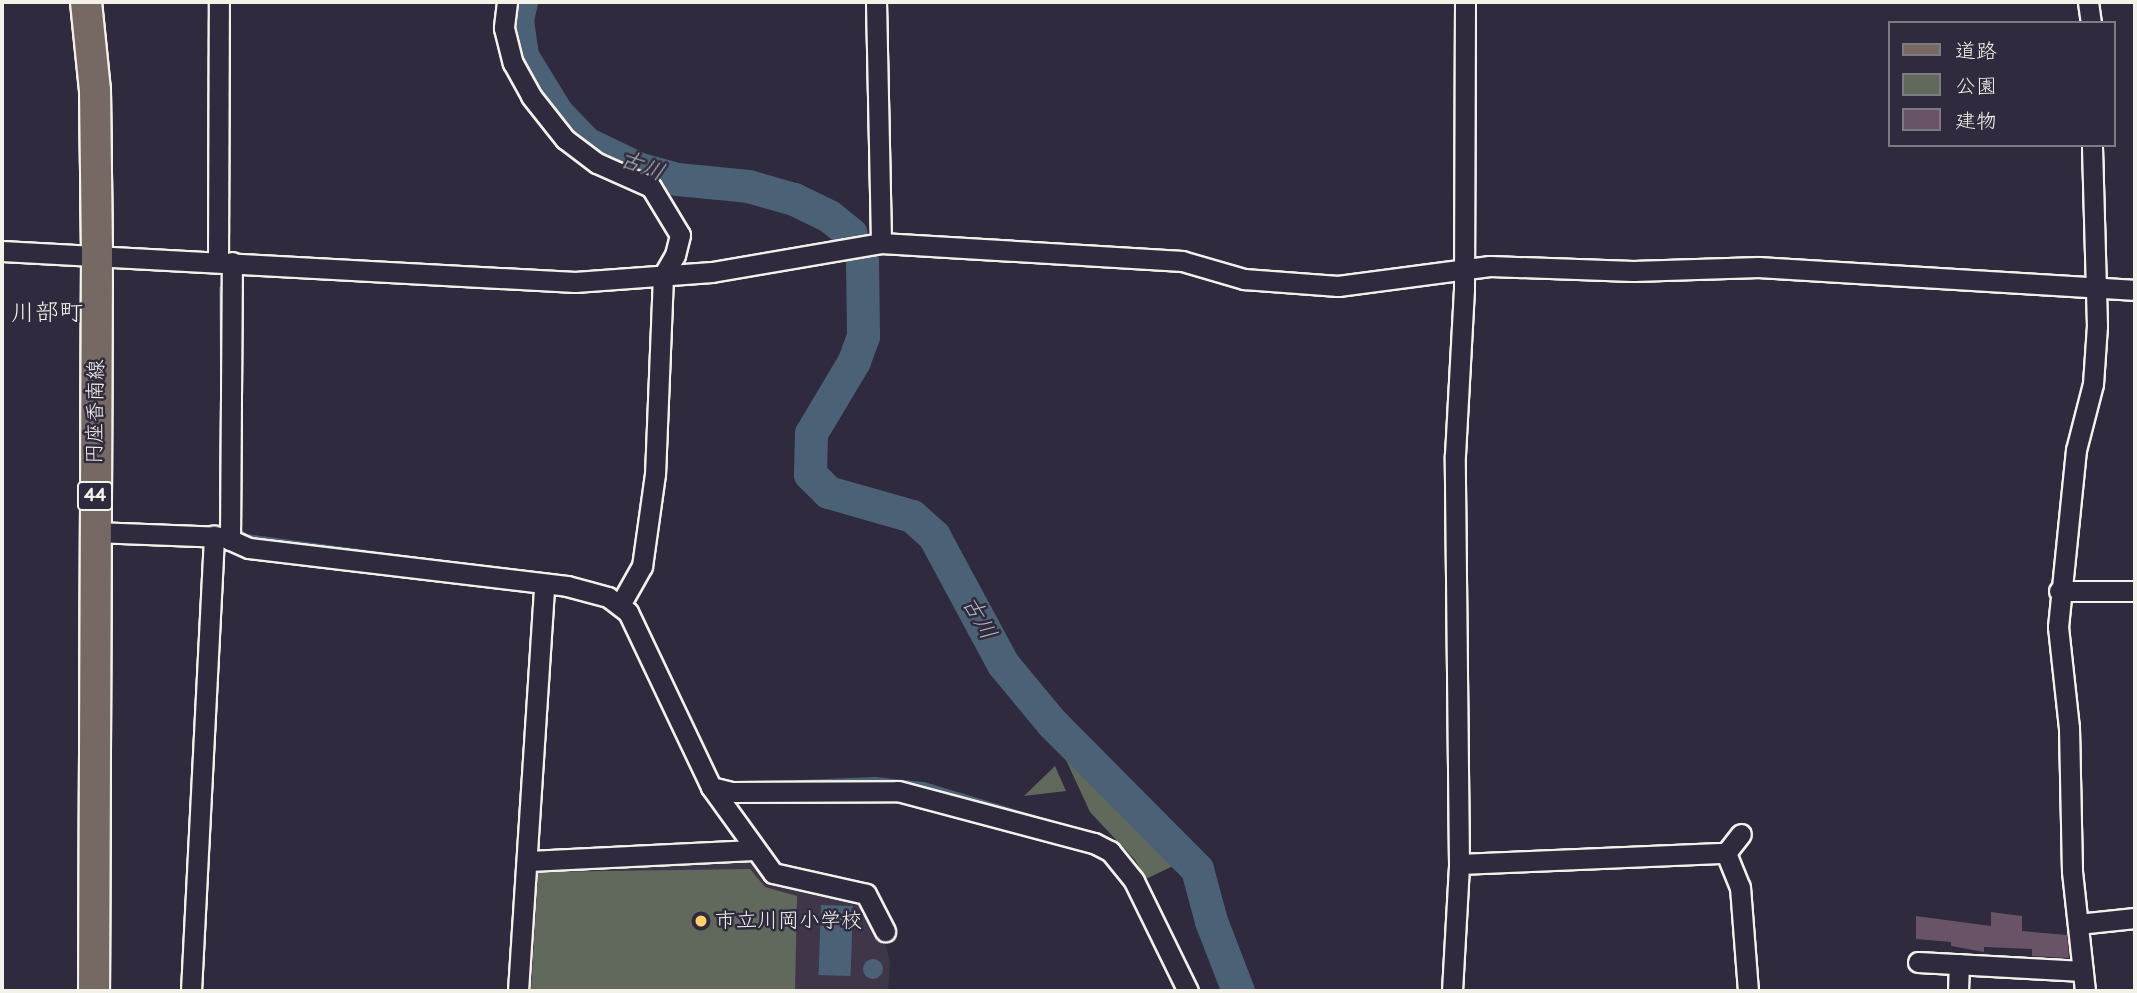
<!DOCTYPE html>
<meta charset="utf-8">
<style>
body{margin:0}
#map{position:relative;width:2137px;height:993px;overflow:hidden;background:#2f2a3d;font-family:Pangolin,"Klee One",sans-serif}
div>[style]{position:absolute}
.built>*{inset:0;background:#403649}
.green>*{inset:0;background:#61695c}
.water>*{inset:0;background:#4b6276;transform-origin:0 0}
.round{border-radius:50%}
.stream>*{height:5px;margin:-2.5px;padding:0 2.5px;transform-origin:2.5px;border-radius:2.5px;background:#4b6276}
.river>*{height:33px;margin:-16.5px;padding:0 16.5px;transform-origin:16.5px;border-radius:16.5px;background:#4b6276}
.building>*{inset:0;background:#695366}
.roads{filter:drop-shadow(2px 0 #f4f1e8) drop-shadow(-2px 0 #f4f1e8) drop-shadow(0 2px #f4f1e8) drop-shadow(0 -2px #f4f1e8)}
.minor>*{height:19px;margin:-9.5px;padding:0 9.5px;transform-origin:9.5px;border-radius:9.5px;background:#2f2a3d}
.primary>*{height:30px;margin:-15px;padding:0 15px;transform-origin:15px;border-radius:15px;background:#766964}
.dots>*{width:19px;height:19px;translate:-50% -50%;box-sizing:border-box;border:4px solid #2f2a3d;border-radius:50%}
span{translate:-50% -50%;white-space:nowrap;text-align:center;line-height:1.15;-webkit-text-stroke:5px #2f2a3d;paint-order:stroke}
.shield-label span{padding:2px 5px;background:#2f2a3d;border:2px solid;border-radius:5px;-webkit-text-stroke-width:0}
.shield-label{font-size:19px;color:#f4f1e8;font-weight:700}
.street-label{font-size:21px;color:#f4f1e8}
.poi-label{font-size:21px;color:#f4f1e8}
.left{translate:0 -50%;text-align:left}
.water-label{font-size:23px;color:#b0b8ba;font-style:italic}
.quarter-label{font-size:24px;color:#f4f1e8}
.frame{position:absolute;inset:0;border:4px solid #f4f1e8;pointer-events:none}
.legend{position:absolute;left:1888px;top:21px;width:228px;height:126px;box-sizing:border-box;background:#2f2a3d;border:2px solid #7e7a81;margin:0;padding:9px 12px;list-style:none;font-size:21px;color:#f4f1e8}
.legend li{display:flex;align-items:center;gap:14px;height:35px}
.legend b{width:35px;border:2px solid #7e7a81}
</style>
<div id="map">
<div class="built">
<div style="clip-path:polygon(755px 860px,859px 899px,885px 942px,890px 963px,888px 991px,525px 991px,535px 866px)"></div>
</div>
<div class="green">
<div style="clip-path:polygon(1075px 757px,1180px 859px,1185px 871px,1175px 865px,1146px 879px,1135px 860px,1090px 812px,1066px 760px)"></div>
<div style="clip-path:polygon(1055px 766px,1066px 791px,1024px 796px)"></div>
<div style="clip-path:polygon(750px 869px,765px 887px,797px 896px,795px 991px,531px 991px,538px 872px)"></div>
</div>
<div class="water">
<div style="left:821px;top:905px;width:32px;height:70px;rotate:2deg"></div>
<div class="round" style="left:863px;top:959px;width:20px;height:20px"></div>
</div>
<div class="stream">
<div style="left:221px;top:288px;width:70px;rotate:89.2deg"></div>
<div style="left:236px;top:529px;width:12px;rotate:35deg"></div>
<div style="left:246px;top:536px;width:182px;rotate:7.6deg"></div>
<div style="left:799px;top:782px;width:76px;rotate:-2.3deg"></div>
<div style="left:875px;top:779px;width:48px;rotate:5.9deg"></div>
<div style="left:923px;top:784px;width:136px;rotate:16.7deg"></div>
</div>
<div class="river">
<div style="left:521px;top:2px;width:18px;rotate:103deg"></div>
<div style="left:517px;top:20px;width:36px;rotate:82deg"></div>
<div style="left:522px;top:56px;width:67px;rotate:58.4deg"></div>
<div style="left:557px;top:113px;width:42px;rotate:46deg"></div>
<div style="left:586px;top:143px;width:60px;rotate:25.7deg"></div>
<div style="left:640px;top:169px;width:38px;rotate:15deg"></div>
<div style="left:677px;top:179px;width:71px;rotate:5.6deg"></div>
<div style="left:748px;top:186px;width:48px;rotate:15.8deg"></div>
<div style="left:794px;top:199px;width:39px;rotate:26deg"></div>
<div style="left:829px;top:216px;width:28px;rotate:39deg"></div>
<div style="left:862px;top:260px;width:76px;rotate:89.2deg"></div>
<div style="left:863px;top:336px;width:27px;rotate:110deg"></div>
<div style="left:854px;top:361px;width:84px;rotate:120.8deg"></div>
<div style="left:811px;top:433px;width:41px;rotate:91.4deg"></div>
<div style="left:810px;top:474px;width:25px;rotate:45deg"></div>
<div style="left:828px;top:492px;width:87px;rotate:15.9deg"></div>
<div style="left:912px;top:516px;width:30px;rotate:42deg"></div>
<div style="left:934px;top:536px;width:145px;rotate:61.7deg"></div>
<div style="left:1003px;top:664px;width:77px;rotate:50.3deg"></div>
<div style="left:1052px;top:723px;width:206px;rotate:45.2deg"></div>
<div style="left:1197px;top:869px;width:54px;rotate:74.9deg"></div>
<div style="left:1211px;top:921px;width:75px;rotate:68.9deg"></div>
</div>
<div class="building">
<div style="clip-path:polygon(1991px 912px,2022px 916px,2022px 931px,2067px 935px,2069px 958px,2032px 956px,2032px 949px,1984px 947px,1984px 952px,1951px 946px,1951px 942px,1916px 939px,1916px 916px,1991px 926px)"></div>
</div>
<div class="roads">
<div class="minor">
<div style="left:507px;top:2px;width:26px;rotate:97deg"></div>
<div style="left:504px;top:28px;width:36px;rotate:76deg"></div>
<div style="left:513px;top:63px;width:38px;rotate:61deg"></div>
<div style="left:531px;top:96px;width:55px;rotate:51.7deg"></div>
<div style="left:565px;top:139px;width:40px;rotate:37deg"></div>
<div style="left:597px;top:163px;width:59px;rotate:24deg"></div>
<div style="left:651px;top:187px;width:56px;rotate:58.9deg"></div>
<div style="left:680px;top:235px;width:21px;rotate:104deg"></div>
<div style="left:675px;top:255px;width:24px;rotate:120deg"></div>
<div style="left:663px;top:276px;width:198px;rotate:92.3deg"></div>
<div style="left:655px;top:474px;width:93px;rotate:98deg"></div>
<div style="left:642px;top:566px;width:45px;rotate:119.4deg"></div>
<div style="left:876px;top:2px;width:241px;rotate:88.8deg"></div>
<div style="left:2088px;top:2px;width:21px;rotate:82deg"></div>
<div style="left:2px;top:251px;width:574px;rotate:3.1deg"></div>
<div style="left:575px;top:282px;width:137px;rotate:-4.2deg"></div>
<div style="left:712px;top:272px;width:171px;rotate:-9.7deg"></div>
<div style="left:881px;top:243px;width:302px;rotate:3.4deg"></div>
<div style="left:1182px;top:261px;width:65px;rotate:16.2deg"></div>
<div style="left:1244px;top:279px;width:94px;rotate:4.3deg"></div>
<div style="left:1338px;top:286px;width:153px;rotate:-7.5deg"></div>
<div style="left:1490px;top:266px;width:143px;rotate:2deg"></div>
<div style="left:1633px;top:271px;width:126px;rotate:-1.8deg"></div>
<div style="left:1759px;top:267px;width:377px;rotate:3.5deg"></div>
<div style="left:218px;top:261px;width:259px;rotate:-89.8deg"></div>
<div style="left:94px;top:532px;width:130px;rotate:2.2deg"></div>
<div style="left:224px;top:537px;width:27px;rotate:24deg"></div>
<div style="left:249px;top:548px;width:320px;rotate:6.8deg"></div>
<div style="left:567px;top:586px;width:42px;rotate:15deg"></div>
<div style="left:608px;top:597px;width:25px;rotate:37deg"></div>
<div style="left:628px;top:612px;width:194px;rotate:64.6deg"></div>
<div style="left:711px;top:787px;width:21px;rotate:14deg"></div>
<div style="left:731px;top:792px;width:167px;rotate:-0.3deg"></div>
<div style="left:898px;top:791px;width:203px;rotate:14.9deg"></div>
<div style="left:1094px;top:843px;width:18px;rotate:27deg"></div>
<div style="left:1110px;top:851px;width:38px;rotate:51deg"></div>
<div style="left:1134px;top:881px;width:123px;rotate:63.9deg"></div>
<div style="left:230px;top:540px;width:278px;rotate:-89.6deg"></div>
<div style="left:2059px;top:591px;width:76px"></div>
<div style="left:711px;top:787px;width:106px;rotate:54.2deg"></div>
<div style="left:773px;top:873px;width:95px;rotate:12.7deg"></div>
<div style="left:866px;top:894px;width:42px;rotate:62.8deg"></div>
<div style="left:1726px;top:853px;width:37px;rotate:68deg"></div>
<div style="left:1740px;top:887px;width:104px;rotate:85.6deg"></div>
<div style="left:528px;top:861px;width:226px;rotate:-2.8deg"></div>
<div style="left:1459px;top:864px;width:267px;rotate:-2.4deg"></div>
<div style="left:1726px;top:853px;width:24px;rotate:-52deg"></div>
<div style="left:2078px;top:924px;width:57px;rotate:-6deg"></div>
<div style="left:1918px;top:962px;width:165px;rotate:3.1deg"></div>
<div style="left:191px;top:991px;width:456px;rotate:-87.1deg"></div>
<div style="left:518px;top:991px;width:408px;rotate:-86.3deg"></div>
<div style="left:1452px;top:991px;width:127px;rotate:-86.8deg"></div>
<div style="left:1459px;top:864px;width:409px;rotate:-90.6deg"></div>
<div style="left:1455px;top:455px;width:166px;rotate:-86.9deg"></div>
<div style="left:1464px;top:289px;width:287px;rotate:-89.8deg"></div>
<div style="left:1958px;top:991px;width:27px;rotate:-88deg"></div>
<div style="left:2085px;top:991px;width:121px;rotate:-96.2deg"></div>
<div style="left:2072px;top:871px;width:143px;rotate:-91.2deg"></div>
<div style="left:2069px;top:728px;width:102px;rotate:-96.2deg"></div>
<div style="left:2058px;top:627px;width:178px;rotate:-84.2deg"></div>
<div style="left:2076px;top:450px;width:68px;rotate:-75.6deg"></div>
<div style="left:2093px;top:384px;width:58px;rotate:-86.1deg"></div>
<div style="left:2097px;top:326px;width:181px;rotate:-91.6deg"></div>
</div>
<div class="primary">
<div style="left:86px;top:2px;width:88px;rotate:84.2deg"></div>
<div style="left:95px;top:90px;width:164px;rotate:89.3deg"></div>
<div style="left:97px;top:254px;width:737px;rotate:90.23deg"></div>
</div>
</div>
<div class="dots">
<div style="left:701px;top:921px;background:#ffd166"></div>
</div>
<div class="shield-label">
<span style="left:95px;top:496px">44</span>
</div>
<div class="street-label">
<span style="left:96px;top:412px;rotate:-89deg">円座香南線</span>
</div>
<div class="poi-label">
<span class="left" style="left:715px;top:921px">市立川岡小学校</span>
</div>
<div class="water-label">
<span style="left:642px;top:166px;rotate:21deg">古川</span>
<span style="left:979px;top:618px;rotate:61deg">古川</span>
</div>
<div class="quarter-label">
<span style="left:47px;top:313px">川部町</span>
</div>
<div class="frame"></div>
<ul class="legend">
<li><b style="height:9px;background:#766964"></b>道路</li>
<li><b style="height:19px;background:#61695c"></b>公園</li>
<li><b style="height:19px;background:#695366"></b>建物</li>
</ul>
</div>
